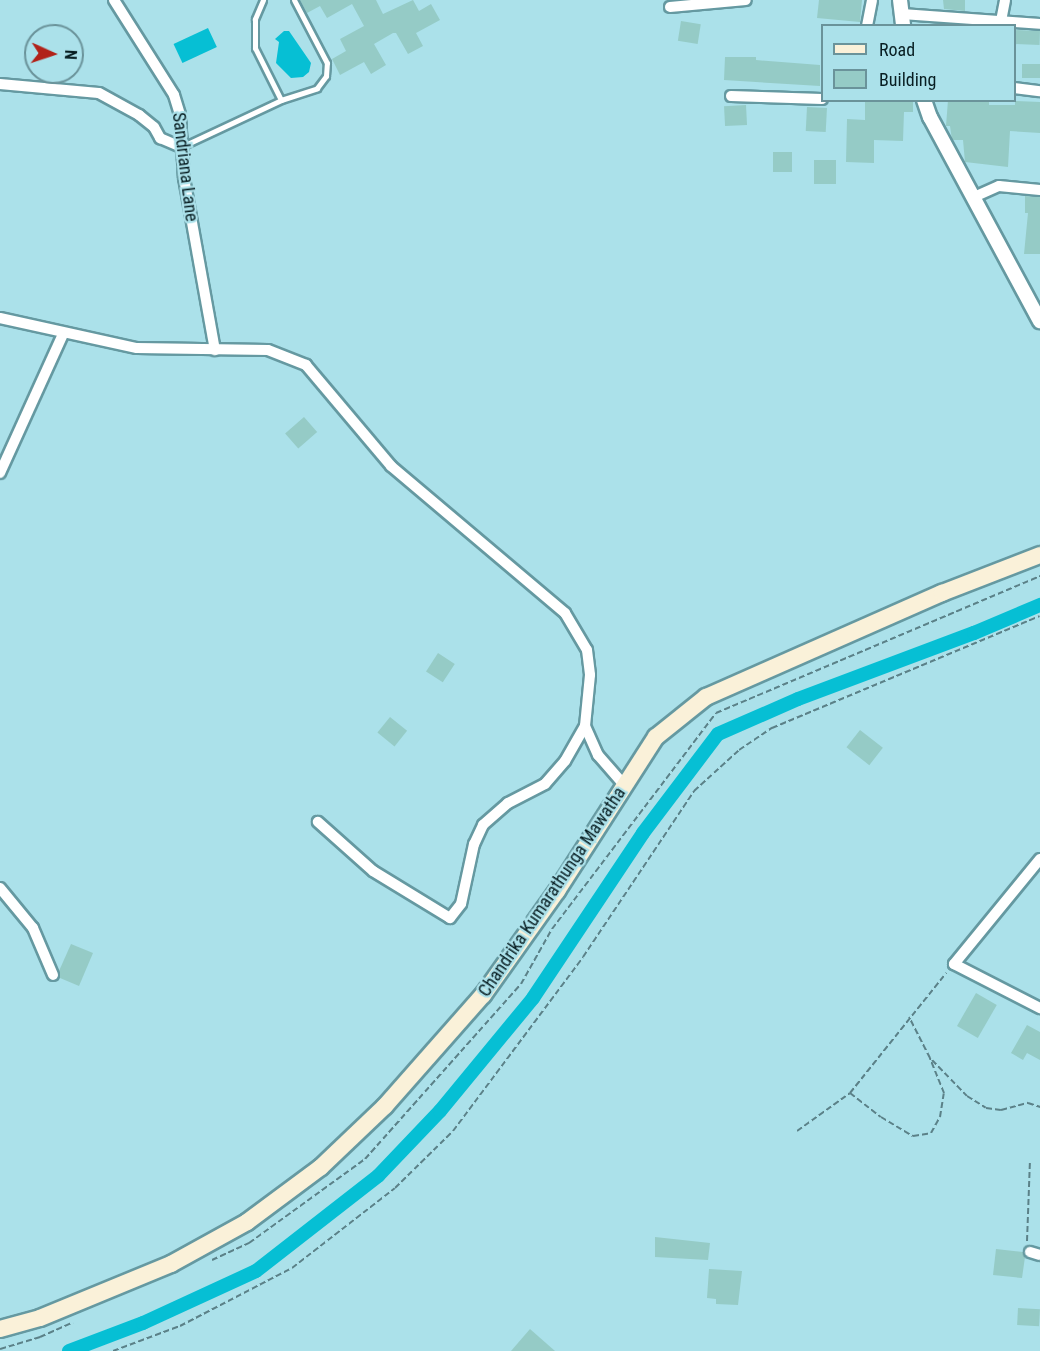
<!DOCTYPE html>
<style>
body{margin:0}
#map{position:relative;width:1040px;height:1351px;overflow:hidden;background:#abe1ea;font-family:"Roboto Condensed",sans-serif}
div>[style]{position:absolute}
.water>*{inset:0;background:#06bfd4;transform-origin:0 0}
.canal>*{height:14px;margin:-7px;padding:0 7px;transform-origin:7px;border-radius:7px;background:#06bfd4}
.building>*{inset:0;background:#95cbc6;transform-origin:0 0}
.path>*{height:2px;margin-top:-1px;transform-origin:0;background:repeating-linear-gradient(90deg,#5b8188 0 6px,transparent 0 9px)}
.roads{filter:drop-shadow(2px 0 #6599a1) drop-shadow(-2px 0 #6599a1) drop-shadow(0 2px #6599a1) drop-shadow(0 -2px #6599a1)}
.service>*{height:5px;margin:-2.5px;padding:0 2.5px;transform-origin:2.5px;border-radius:2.5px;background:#fff}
.minor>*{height:10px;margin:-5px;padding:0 5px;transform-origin:5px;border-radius:5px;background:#fff}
.tertiary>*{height:14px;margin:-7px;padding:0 7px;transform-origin:7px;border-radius:7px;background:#fff}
.secondary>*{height:16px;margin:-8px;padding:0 8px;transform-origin:8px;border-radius:8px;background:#faf1d9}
span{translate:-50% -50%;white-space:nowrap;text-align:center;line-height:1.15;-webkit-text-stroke:4.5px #abe1ea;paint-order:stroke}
.street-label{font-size:18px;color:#081e22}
.legend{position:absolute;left:821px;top:24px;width:195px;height:78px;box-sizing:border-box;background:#abe1ea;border:2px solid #6a939a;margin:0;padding:8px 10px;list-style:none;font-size:18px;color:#081e22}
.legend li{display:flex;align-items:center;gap:12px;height:30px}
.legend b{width:30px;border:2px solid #6a939a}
.north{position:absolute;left:24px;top:24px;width:60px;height:60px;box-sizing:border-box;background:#abe1ea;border:2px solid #6a939a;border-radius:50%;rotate:93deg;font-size:16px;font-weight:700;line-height:24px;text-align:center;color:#081e22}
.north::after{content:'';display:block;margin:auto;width:21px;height:27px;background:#b12219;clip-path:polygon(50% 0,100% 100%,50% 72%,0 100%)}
</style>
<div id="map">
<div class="water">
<div style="left:208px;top:28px;width:21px;height:38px;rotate:65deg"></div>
<div style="clip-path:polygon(284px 31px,289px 31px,311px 63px,309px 72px,303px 77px,291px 78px,276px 63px,279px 42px,275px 39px)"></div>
</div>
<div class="canal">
<div style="left:69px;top:1351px;width:79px;rotate:-20.7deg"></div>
<div style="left:143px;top:1323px;width:124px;rotate:-24.7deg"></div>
<div style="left:256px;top:1271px;width:155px;rotate:-37.9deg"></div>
<div style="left:378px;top:1176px;width:90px;rotate:-46.4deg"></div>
<div style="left:440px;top:1111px;width:146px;rotate:-50.5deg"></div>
<div style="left:533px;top:998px;width:198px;rotate:-56.3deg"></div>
<div style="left:643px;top:833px;width:124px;rotate:-52.9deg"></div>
<div style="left:718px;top:734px;width:87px;rotate:-23.6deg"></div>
<div style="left:798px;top:699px;width:188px;rotate:-20.6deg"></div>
<div style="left:974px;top:633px;width:72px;rotate:-23deg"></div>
</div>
<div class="building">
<div style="clip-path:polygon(300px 0,376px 0,383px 14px,413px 0,419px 11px,431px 4px,440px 20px,416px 33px,423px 46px,408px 54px,396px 33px,393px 33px,374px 44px,386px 65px,371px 74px,364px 62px,340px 75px,332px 59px,346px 51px,340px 39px,364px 26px,352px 4px,327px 18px,320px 6px,307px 13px)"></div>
<div style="clip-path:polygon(819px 0,862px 0,860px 22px,817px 18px)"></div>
<div style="clip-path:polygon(943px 0,965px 0,965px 11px,944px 9px)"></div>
<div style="left:681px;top:21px;width:20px;height:20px;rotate:9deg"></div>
<div style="left:1014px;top:30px;width:26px;height:14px;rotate:2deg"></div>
<div style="clip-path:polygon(725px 57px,756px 57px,756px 60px,820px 65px,820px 86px,724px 80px)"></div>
<div style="left:1022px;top:64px;width:18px;height:14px"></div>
<div style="clip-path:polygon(865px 100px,913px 100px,913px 112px,904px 112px,903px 141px,874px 140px,874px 163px,846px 162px,847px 119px,865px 120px)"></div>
<div style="clip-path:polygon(948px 100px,989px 102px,989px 105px,1015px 105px,1015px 101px,1040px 102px,1040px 133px,1010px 131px,1008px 167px,965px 162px,963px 140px,952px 140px,950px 126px,946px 126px)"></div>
<div style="left:746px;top:105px;width:20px;height:22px;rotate:87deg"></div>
<div style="left:807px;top:107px;width:20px;height:24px;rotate:3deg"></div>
<div style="left:773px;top:152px;width:19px;height:20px"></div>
<div style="left:814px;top:160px;width:22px;height:24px"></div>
<div style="clip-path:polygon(1025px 196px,1040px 197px,1040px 254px,1024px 254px,1028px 213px,1025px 213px)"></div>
<div style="left:304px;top:417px;width:20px;height:25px;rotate:49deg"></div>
<div style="left:438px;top:653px;width:20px;height:22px;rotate:33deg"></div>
<div style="left:390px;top:717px;width:22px;height:20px;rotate:39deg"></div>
<div style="left:860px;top:730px;width:29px;height:22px;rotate:38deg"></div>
<div style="clip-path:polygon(71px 944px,93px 953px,79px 986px,60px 978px,59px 971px)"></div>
<div style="left:976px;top:993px;width:24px;height:38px;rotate:30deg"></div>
<div style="clip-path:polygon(1027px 1025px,1040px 1032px,1040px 1060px,1027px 1053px,1023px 1060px,1011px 1053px)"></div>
<div style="clip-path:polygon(655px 1237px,710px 1243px,708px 1260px,655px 1257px)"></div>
<div style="clip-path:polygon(996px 1249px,1023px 1252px,1025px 1257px,1022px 1278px,993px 1275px)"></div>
<div style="clip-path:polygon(709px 1269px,742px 1271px,738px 1305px,716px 1304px,716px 1299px,707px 1298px)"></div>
<div style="left:1018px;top:1308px;width:22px;height:17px;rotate:3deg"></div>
<div style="clip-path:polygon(530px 1329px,555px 1351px,511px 1351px)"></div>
</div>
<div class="path">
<div style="left:932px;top:1060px;width:50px;rotate:45.8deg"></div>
<div style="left:967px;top:1096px;width:22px;rotate:32deg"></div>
<div style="left:986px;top:1108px;width:15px;rotate:8deg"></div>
<div style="left:1001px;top:1110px;width:28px;rotate:-15deg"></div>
<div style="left:1028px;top:1103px;width:13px;rotate:18deg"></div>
<div style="left:850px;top:1093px;width:39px;rotate:38deg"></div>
<div style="left:881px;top:1117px;width:37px;rotate:31deg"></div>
<div style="left:913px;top:1136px;width:18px;rotate:-9deg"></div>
<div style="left:931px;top:1133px;width:18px;rotate:-61deg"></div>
<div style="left:940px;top:1117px;width:24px;rotate:-81deg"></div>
<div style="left:944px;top:1093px;width:38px;rotate:-112deg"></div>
<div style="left:930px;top:1058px;width:46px;rotate:-117.1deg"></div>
<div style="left:797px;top:1131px;width:65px;rotate:-35.6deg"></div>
<div style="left:850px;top:1093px;width:154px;rotate:-51.3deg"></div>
<div style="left:1027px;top:1241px;width:81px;rotate:-87.9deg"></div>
<div style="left:212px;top:1260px;width:41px;rotate:-24.7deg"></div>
<div style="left:249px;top:1243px;width:143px;rotate:-35.9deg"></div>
<div style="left:365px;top:1159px;width:234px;rotate:-48.3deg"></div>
<div style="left:521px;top:984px;width:63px;rotate:-60.6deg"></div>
<div style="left:552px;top:929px;width:271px;rotate:-52.8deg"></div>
<div style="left:716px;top:713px;width:352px;rotate:-22.9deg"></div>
<div style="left:0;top:1349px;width:42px;rotate:-16.7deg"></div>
<div style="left:40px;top:1337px;width:36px;rotate:-24deg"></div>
<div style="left:113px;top:1351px;width:72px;rotate:-20.5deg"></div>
<div style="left:180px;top:1326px;width:126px;rotate:-27.4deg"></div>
<div style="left:292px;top:1268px;width:130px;rotate:-37.8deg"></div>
<div style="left:395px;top:1188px;width:81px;rotate:-44.5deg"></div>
<div style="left:453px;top:1131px;width:217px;rotate:-53.2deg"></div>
<div style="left:583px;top:957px;width:200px;rotate:-56.2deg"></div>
<div style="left:694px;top:791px;width:61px;rotate:-42.3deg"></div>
<div style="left:739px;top:750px;width:40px;rotate:-34deg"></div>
<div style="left:772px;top:728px;width:290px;rotate:-22.7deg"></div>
</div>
<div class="roads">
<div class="service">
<div style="left:263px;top:0;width:21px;rotate:113deg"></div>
<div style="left:255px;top:19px;width:29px;rotate:90deg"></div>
<div style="left:255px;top:48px;width:58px;rotate:63.4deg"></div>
<div style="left:183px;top:146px;width:108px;rotate:-25.1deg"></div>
<div style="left:281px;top:100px;width:38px;rotate:-18deg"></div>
<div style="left:317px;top:88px;width:15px;rotate:-53deg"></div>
<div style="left:326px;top:76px;width:13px;rotate:-86deg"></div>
<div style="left:327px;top:63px;width:71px;rotate:-117.6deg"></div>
</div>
<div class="minor">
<div style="left:114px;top:0;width:112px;rotate:57.7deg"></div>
<div style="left:174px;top:95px;width:21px;rotate:73deg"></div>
<div style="left:180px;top:115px;width:63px;rotate:86.4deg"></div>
<div style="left:184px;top:178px;width:175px;rotate:79.8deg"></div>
<div style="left:670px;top:7px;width:76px;rotate:-5.3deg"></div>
<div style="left:902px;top:14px;width:138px;rotate:4.1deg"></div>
<div style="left:1001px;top:21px;width:21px;rotate:-79deg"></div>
<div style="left:867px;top:26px;width:26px;rotate:-79deg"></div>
<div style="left:0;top:84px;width:99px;rotate:5.2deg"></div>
<div style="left:99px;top:93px;width:46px;rotate:28.8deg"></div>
<div style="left:139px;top:115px;width:19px;rotate:39deg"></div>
<div style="left:154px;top:127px;width:13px;rotate:61deg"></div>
<div style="left:160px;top:138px;width:23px;rotate:23deg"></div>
<div style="left:1014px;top:88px;width:26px;rotate:7deg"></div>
<div style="left:731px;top:96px;width:91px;rotate:1.9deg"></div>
<div style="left:974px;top:197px;width:27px;rotate:-24deg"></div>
<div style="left:999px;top:186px;width:41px;rotate:5.6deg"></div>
<div style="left:0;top:318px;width:140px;rotate:12.4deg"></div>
<div style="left:137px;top:348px;width:131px;rotate:0.9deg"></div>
<div style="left:268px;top:350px;width:41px;rotate:21.5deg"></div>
<div style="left:306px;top:365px;width:132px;rotate:49.9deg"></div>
<div style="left:391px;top:466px;width:228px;rotate:40.2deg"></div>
<div style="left:565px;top:613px;width:43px;rotate:59.3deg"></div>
<div style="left:587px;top:650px;width:25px;rotate:83deg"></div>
<div style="left:590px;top:675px;width:51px;rotate:95.6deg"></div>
<div style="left:585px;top:726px;width:40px;rotate:119.7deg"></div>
<div style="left:565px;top:761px;width:30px;rotate:131deg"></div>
<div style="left:545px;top:784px;width:42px;rotate:152.8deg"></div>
<div style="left:508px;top:803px;width:33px;rotate:139deg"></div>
<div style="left:483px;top:825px;width:21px;rotate:115deg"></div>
<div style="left:474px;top:844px;width:61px;rotate:102.2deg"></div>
<div style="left:461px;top:904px;width:18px;rotate:128deg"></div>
<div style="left:450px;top:918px;width:90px;rotate:-148.6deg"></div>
<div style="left:373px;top:871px;width:74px;rotate:-138.3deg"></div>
<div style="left:0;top:473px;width:153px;rotate:-65.6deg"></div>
<div style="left:585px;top:726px;width:32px;rotate:66deg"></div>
<div style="left:598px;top:755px;width:41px;rotate:48.9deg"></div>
<div style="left:1040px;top:859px;width:136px;rotate:129.3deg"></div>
<div style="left:954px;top:964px;width:97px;rotate:27.1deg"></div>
<div style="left:0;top:888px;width:52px;rotate:50.5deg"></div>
<div style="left:33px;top:928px;width:51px;rotate:66.9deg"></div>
<div style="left:1030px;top:1252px;width:10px;rotate:17deg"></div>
</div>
<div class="tertiary">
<div style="left:900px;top:0;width:26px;rotate:83deg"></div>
<div style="left:924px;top:100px;width:18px;rotate:71deg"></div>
<div style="left:930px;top:117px;width:232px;rotate:61.7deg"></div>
</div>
<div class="secondary">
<div style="left:0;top:1329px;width:41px;rotate:-15.4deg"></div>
<div style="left:40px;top:1318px;width:142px;rotate:-22.4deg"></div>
<div style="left:171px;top:1264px;width:87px;rotate:-28.9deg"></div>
<div style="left:247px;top:1222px;width:92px;rotate:-36.6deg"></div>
<div style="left:321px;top:1167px;width:88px;rotate:-43.6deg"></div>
<div style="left:385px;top:1106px;width:148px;rotate:-48.6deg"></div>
<div style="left:483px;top:995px;width:128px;rotate:-54.6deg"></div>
<div style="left:557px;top:891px;width:183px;rotate:-57.3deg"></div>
<div style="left:656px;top:737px;width:64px;rotate:-38.7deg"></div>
<div style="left:706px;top:697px;width:258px;rotate:-23.8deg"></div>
<div style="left:942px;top:593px;width:105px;rotate:-21.2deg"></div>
</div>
</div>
<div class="street-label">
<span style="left:185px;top:167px;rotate:83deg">Sandriana Lane</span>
<span style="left:552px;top:892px;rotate:-56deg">Chandrika Kumarathunga Mawatha</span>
</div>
<ul class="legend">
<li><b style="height:8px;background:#faf1d9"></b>Road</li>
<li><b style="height:16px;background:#95cbc6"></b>Building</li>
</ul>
<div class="north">N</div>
</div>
